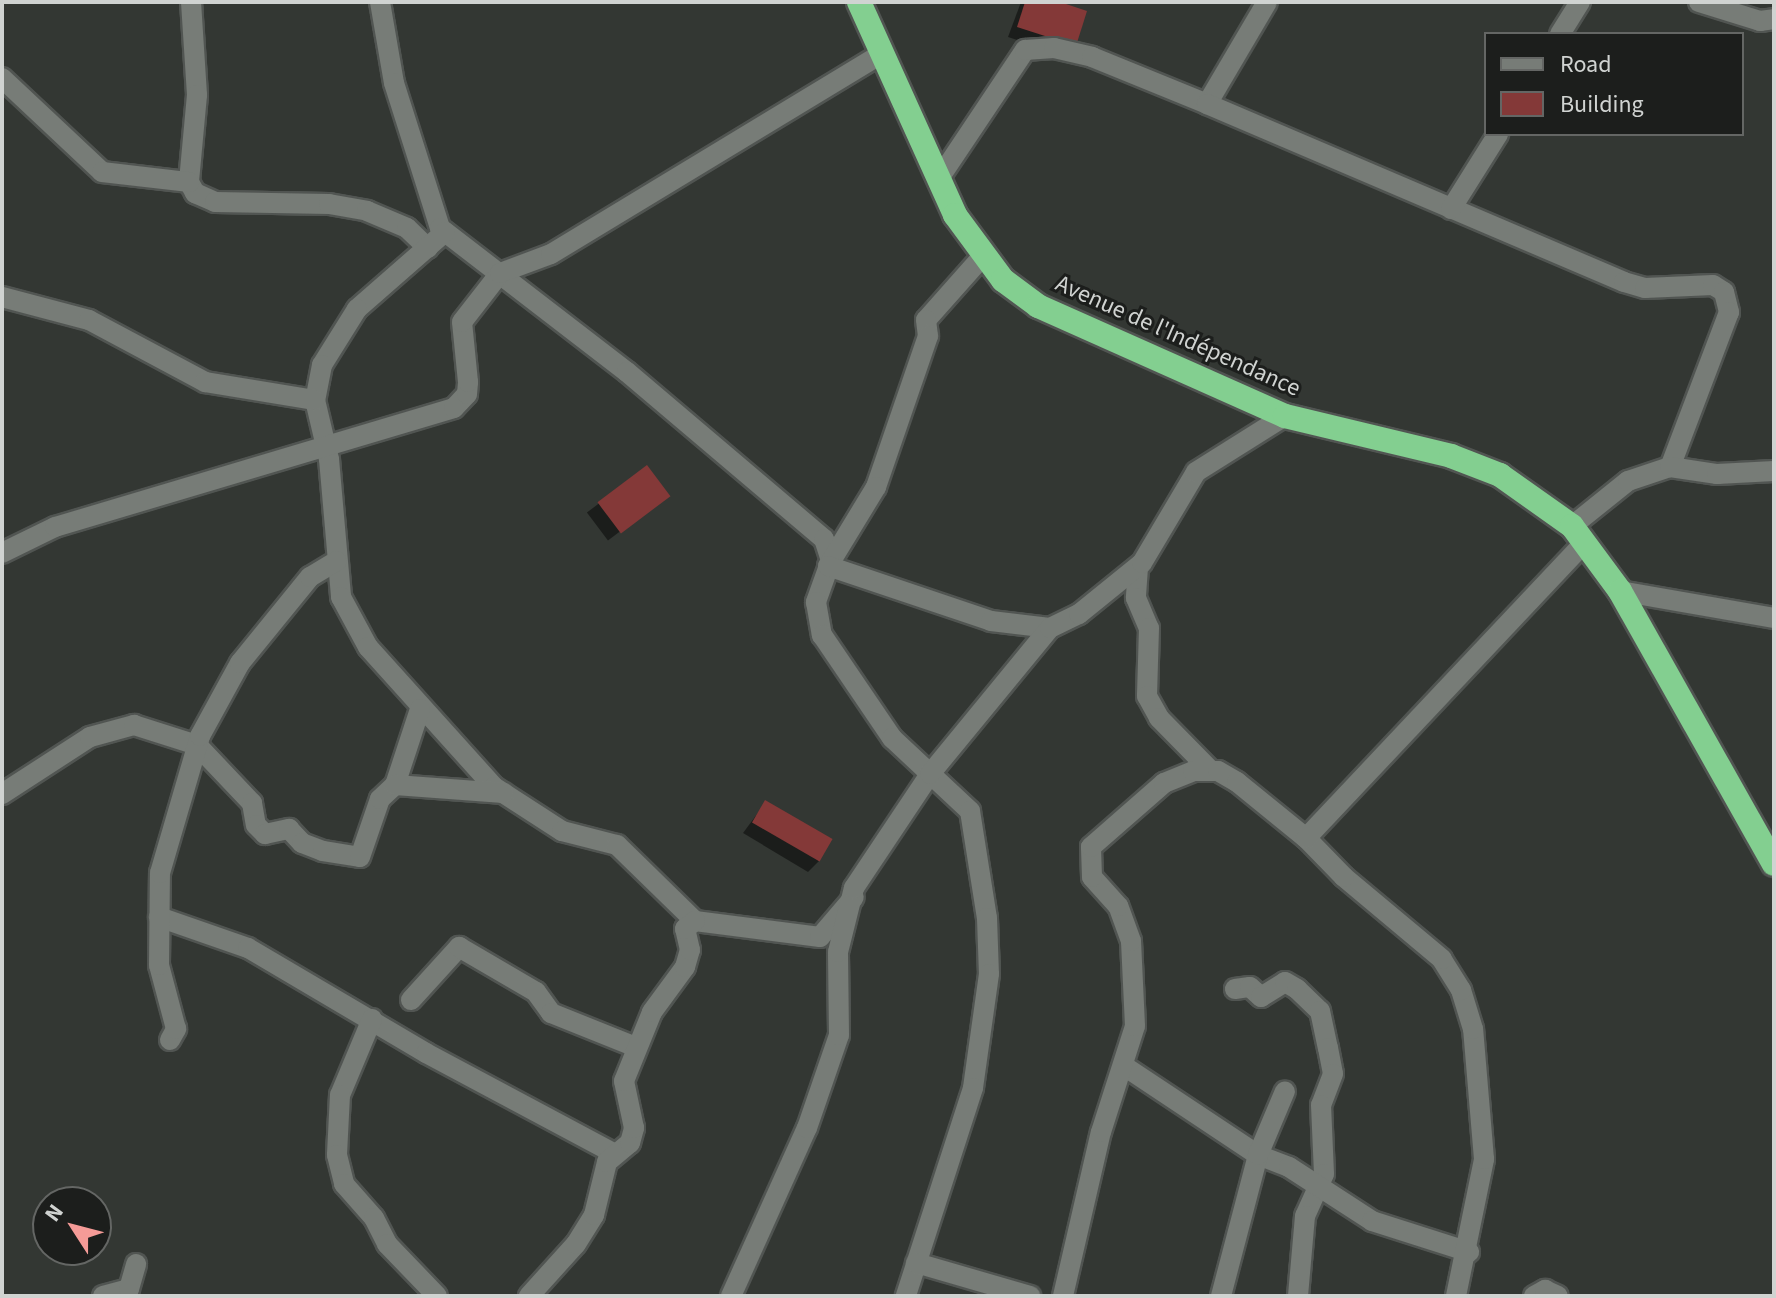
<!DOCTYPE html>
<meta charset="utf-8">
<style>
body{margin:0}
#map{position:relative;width:1776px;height:1298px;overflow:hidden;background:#333733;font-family:"Source Sans 3",sans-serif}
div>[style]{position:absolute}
.shadow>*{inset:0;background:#0007;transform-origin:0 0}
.building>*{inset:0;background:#843938;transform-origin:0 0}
.roads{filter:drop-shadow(2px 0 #515552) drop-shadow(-2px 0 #515552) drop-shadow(0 2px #515552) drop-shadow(0 -2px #515552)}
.minor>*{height:20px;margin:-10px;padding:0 10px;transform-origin:10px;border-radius:10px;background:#777c77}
.highway>*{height:24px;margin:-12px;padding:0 12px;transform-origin:12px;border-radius:12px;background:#83cf90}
span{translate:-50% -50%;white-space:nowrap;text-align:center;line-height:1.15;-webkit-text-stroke:6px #1c1e1c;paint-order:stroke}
.street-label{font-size:24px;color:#d0d3d1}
.frame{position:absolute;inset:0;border:4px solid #d0d3d1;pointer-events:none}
.legend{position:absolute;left:1484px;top:32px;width:260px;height:104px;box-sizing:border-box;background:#1c1e1c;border:2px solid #646664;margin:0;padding:10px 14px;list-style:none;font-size:24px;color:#d0d3d1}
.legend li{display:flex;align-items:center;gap:16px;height:40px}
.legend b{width:40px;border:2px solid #646664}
.north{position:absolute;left:32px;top:1186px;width:80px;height:80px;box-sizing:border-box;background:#1c1e1c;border:2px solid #646664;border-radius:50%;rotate:306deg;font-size:22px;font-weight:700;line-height:32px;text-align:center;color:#d0d3d1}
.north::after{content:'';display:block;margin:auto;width:28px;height:36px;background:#f59b97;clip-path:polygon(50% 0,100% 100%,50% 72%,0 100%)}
</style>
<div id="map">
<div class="shadow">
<div style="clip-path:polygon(1021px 2px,1053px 2px,1064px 55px,1008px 37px)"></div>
<div style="left:646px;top:468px;width:35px;height:74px;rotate:53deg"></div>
<div style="clip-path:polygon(766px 802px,819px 861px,808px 872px,743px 833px)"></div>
</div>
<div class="building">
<div style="clip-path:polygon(1025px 2px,1060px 2px,1087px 11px,1076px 46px,1017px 27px)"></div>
<div style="left:647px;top:465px;width:39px;height:62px;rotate:53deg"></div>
<div style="left:765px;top:800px;width:78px;height:26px;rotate:30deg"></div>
</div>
<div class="roads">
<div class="minor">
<div style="left:191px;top:2px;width:93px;rotate:86.3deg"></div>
<div style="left:197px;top:95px;width:87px;rotate:95.3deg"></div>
<div style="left:189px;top:182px;width:13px;rotate:61deg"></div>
<div style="left:195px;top:193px;width:22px;rotate:24deg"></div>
<div style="left:215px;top:202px;width:114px;rotate:1deg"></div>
<div style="left:329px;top:204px;width:39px;rotate:10deg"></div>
<div style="left:367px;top:211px;width:43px;rotate:23deg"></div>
<div style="left:407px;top:228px;width:29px;rotate:44deg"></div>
<div style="left:380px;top:2px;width:82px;rotate:80.2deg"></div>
<div style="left:394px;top:83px;width:152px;rotate:72.4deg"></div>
<div style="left:440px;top:228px;width:236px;rotate:37.6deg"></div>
<div style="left:627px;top:372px;width:258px;rotate:40.3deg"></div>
<div style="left:824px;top:539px;width:22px;rotate:72deg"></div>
<div style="left:831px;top:560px;width:45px;rotate:109.7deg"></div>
<div style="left:816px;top:602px;width:34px;rotate:80deg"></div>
<div style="left:822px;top:635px;width:125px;rotate:55.8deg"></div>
<div style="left:892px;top:738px;width:107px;rotate:43.1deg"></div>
<div style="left:970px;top:811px;width:108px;rotate:81deg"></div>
<div style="left:987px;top:918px;width:56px;rotate:88deg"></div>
<div style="left:989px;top:974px;width:115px;rotate:98deg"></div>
<div style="left:973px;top:1088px;width:219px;rotate:107.9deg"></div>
<div style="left:1699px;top:2px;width:64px;rotate:17.3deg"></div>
<div style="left:1760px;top:21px;width:14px;rotate:-8deg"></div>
<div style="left:1560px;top:34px;width:38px;rotate:-58deg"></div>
<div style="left:2px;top:78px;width:137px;rotate:43.2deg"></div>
<div style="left:102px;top:172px;width:88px;rotate:6.6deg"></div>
<div style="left:1207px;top:104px;width:118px;rotate:-59.5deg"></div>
<div style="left:940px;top:177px;width:153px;rotate:-56.2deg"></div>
<div style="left:1025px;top:50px;width:29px;rotate:-4deg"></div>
<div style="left:1054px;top:48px;width:39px;rotate:13deg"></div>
<div style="left:1092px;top:57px;width:124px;rotate:22.2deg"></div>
<div style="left:1207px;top:104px;width:453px;rotate:23.1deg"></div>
<div style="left:1624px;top:282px;width:22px;rotate:16deg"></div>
<div style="left:1645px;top:288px;width:68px;rotate:-2.5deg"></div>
<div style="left:1713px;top:285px;width:13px;rotate:32deg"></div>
<div style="left:1724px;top:292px;width:21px;rotate:76deg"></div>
<div style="left:1729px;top:312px;width:166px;rotate:110.8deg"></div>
<div style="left:1451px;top:209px;width:89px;rotate:-57.9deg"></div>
<div style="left:445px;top:232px;width:117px;rotate:138.8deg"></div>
<div style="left:357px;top:309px;width:66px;rotate:122deg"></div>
<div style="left:322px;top:365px;width:36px;rotate:101deg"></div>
<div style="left:315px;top:400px;width:61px;rotate:76.7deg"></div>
<div style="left:329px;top:459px;width:139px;rotate:85deg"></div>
<div style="left:341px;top:597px;width:57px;rotate:61.6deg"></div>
<div style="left:368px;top:647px;width:188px;rotate:48deg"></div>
<div style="left:494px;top:787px;width:81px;rotate:32.9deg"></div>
<div style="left:562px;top:831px;width:57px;rotate:14.3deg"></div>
<div style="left:617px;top:845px;width:109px;rotate:44.3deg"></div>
<div style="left:695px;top:921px;width:126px;rotate:7.3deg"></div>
<div style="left:820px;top:937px;width:52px;rotate:-49.6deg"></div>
<div style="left:982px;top:257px;width:84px;rotate:131.6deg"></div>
<div style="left:926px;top:320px;width:16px;rotate:83deg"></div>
<div style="left:928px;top:336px;width:160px;rotate:109deg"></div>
<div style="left:876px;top:487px;width:92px;rotate:121.3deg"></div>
<div style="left:828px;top:566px;width:172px;rotate:18.6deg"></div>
<div style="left:991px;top:621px;width:59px;rotate:6.8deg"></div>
<div style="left:2px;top:297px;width:90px;rotate:14.8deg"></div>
<div style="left:89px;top:320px;width:132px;rotate:28.1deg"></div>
<div style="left:205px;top:382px;width:111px;rotate:9.3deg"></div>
<div style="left:1572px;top:526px;width:72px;rotate:-38.8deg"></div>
<div style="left:1628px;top:481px;width:44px;rotate:-18.4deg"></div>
<div style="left:1670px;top:467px;width:48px;rotate:8.5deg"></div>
<div style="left:1717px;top:474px;width:57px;rotate:-3deg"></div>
<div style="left:2px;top:553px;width:59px;rotate:-26.1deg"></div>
<div style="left:55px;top:527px;width:416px;rotate:-16.6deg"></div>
<div style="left:454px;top:408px;width:19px;rotate:-47deg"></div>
<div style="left:467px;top:394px;width:12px;rotate:-85deg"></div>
<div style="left:468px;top:382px;width:60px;rotate:-95.7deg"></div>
<div style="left:462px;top:322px;width:62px;rotate:-52.2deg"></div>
<div style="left:500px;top:273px;width:54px;rotate:-20.4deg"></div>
<div style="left:551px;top:254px;width:385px;rotate:-31.2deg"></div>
<div style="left:1138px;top:567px;width:31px;rotate:94deg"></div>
<div style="left:1136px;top:598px;width:33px;rotate:67deg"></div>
<div style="left:1149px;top:628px;width:68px;rotate:91.7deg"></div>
<div style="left:1147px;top:696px;width:25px;rotate:61deg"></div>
<div style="left:1159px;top:718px;width:74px;rotate:45.5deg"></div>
<div style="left:1620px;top:591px;width:156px;rotate:9.9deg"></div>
<div style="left:395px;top:785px;width:80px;rotate:-71.8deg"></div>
<div style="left:2px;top:794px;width:105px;rotate:-32.9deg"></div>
<div style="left:90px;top:737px;width:46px;rotate:-15.3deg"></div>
<div style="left:134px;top:725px;width:66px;rotate:17.6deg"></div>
<div style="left:197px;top:745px;width:80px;rotate:46.5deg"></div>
<div style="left:252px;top:803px;width:22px;rotate:80deg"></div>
<div style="left:256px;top:825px;width:13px;rotate:45deg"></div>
<div style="left:265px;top:834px;width:25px;rotate:-12deg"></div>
<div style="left:289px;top:829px;width:19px;rotate:47deg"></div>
<div style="left:302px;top:843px;width:22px;rotate:21deg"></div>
<div style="left:323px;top:851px;width:37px;rotate:9deg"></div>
<div style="left:360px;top:857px;width:61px;rotate:-71deg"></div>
<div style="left:380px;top:799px;width:21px;rotate:-43deg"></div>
<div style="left:395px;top:785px;width:109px;rotate:4.2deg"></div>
<div style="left:159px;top:917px;width:94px;rotate:19.2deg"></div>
<div style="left:248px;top:948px;width:207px;rotate:30.5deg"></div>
<div style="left:426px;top:1053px;width:214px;rotate:28.1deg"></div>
<div style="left:1235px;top:989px;width:15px;rotate:-8deg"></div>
<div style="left:1250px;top:987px;width:15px;rotate:42deg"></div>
<div style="left:1261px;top:997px;width:28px;rotate:-32deg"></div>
<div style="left:1285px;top:982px;width:14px;rotate:30deg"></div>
<div style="left:1297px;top:989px;width:32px;rotate:44deg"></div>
<div style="left:1320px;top:1011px;width:38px;rotate:78deg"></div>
<div style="left:1328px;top:1048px;width:26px;rotate:79deg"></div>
<div style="left:1333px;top:1074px;width:33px;rotate:111deg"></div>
<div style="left:1321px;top:1105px;width:69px;rotate:87.5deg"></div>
<div style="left:1324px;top:1174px;width:46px;rotate:114.3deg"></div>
<div style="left:1305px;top:1216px;width:80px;rotate:95deg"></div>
<div style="left:411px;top:1000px;width:72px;rotate:-47.8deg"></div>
<div style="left:459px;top:947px;width:89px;rotate:30.3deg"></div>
<div style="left:536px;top:992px;width:26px;rotate:54deg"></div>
<div style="left:551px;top:1013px;width:92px;rotate:21.8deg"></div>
<div style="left:372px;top:1019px;width:82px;rotate:112.8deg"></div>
<div style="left:340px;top:1095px;width:60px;rotate:92.9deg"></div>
<div style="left:337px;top:1155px;width:30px;rotate:76deg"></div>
<div style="left:344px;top:1184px;width:45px;rotate:48.6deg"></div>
<div style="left:374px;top:1218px;width:29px;rotate:63deg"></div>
<div style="left:387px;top:1244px;width:72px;rotate:46.1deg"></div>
<div style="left:170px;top:1040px;width:13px;rotate:-61deg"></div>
<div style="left:176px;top:1029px;width:66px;rotate:-104.9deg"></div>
<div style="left:159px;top:965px;width:92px;rotate:-89.4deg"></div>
<div style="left:160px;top:873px;width:143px;rotate:-73.7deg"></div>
<div style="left:200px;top:736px;width:83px;rotate:-61.3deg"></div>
<div style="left:240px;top:663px;width:111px;rotate:-50.9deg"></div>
<div style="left:310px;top:577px;width:31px;rotate:-31deg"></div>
<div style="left:1124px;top:1066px;width:161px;rotate:33.6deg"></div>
<div style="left:1258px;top:1155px;width:33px;rotate:21deg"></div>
<div style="left:1289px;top:1167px;width:99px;rotate:33deg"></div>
<div style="left:1372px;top:1221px;width:102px;rotate:17.7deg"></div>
<div style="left:916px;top:1263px;width:119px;rotate:16.1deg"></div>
<div style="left:103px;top:1296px;width:27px;rotate:-15deg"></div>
<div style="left:129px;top:1289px;width:26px;rotate:-74deg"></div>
<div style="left:529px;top:1296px;width:70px;rotate:-47.9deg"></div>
<div style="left:576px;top:1244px;width:34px;rotate:-58deg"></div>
<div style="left:594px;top:1215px;width:55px;rotate:-76.2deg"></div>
<div style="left:607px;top:1162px;width:30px;rotate:-40deg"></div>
<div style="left:630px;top:1143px;width:16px;rotate:-75deg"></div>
<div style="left:634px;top:1128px;width:48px;rotate:-102deg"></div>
<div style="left:624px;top:1081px;width:74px;rotate:-67.9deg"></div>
<div style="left:652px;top:1012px;width:56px;rotate:-53.7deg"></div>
<div style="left:685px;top:967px;width:18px;rotate:-74deg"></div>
<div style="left:690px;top:950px;width:22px;rotate:-103deg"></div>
<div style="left:685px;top:929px;width:13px;rotate:-39deg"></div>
<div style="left:731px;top:1296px;width:184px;rotate:-65.7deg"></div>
<div style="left:807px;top:1128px;width:98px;rotate:-71deg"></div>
<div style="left:839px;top:1035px;width:83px;rotate:-90.7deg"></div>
<div style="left:838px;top:952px;width:66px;rotate:-76deg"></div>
<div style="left:854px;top:888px;width:137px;rotate:-56.3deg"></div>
<div style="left:930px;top:774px;width:189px;rotate:-50.6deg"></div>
<div style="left:1050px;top:628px;width:32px;rotate:-26deg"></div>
<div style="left:1079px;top:614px;width:81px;rotate:-39deg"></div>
<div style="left:1142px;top:563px;width:106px;rotate:-59.3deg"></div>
<div style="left:1196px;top:472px;width:105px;rotate:-32.2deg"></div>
<div style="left:1063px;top:1296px;width:168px;rotate:-77deg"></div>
<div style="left:1101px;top:1132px;width:111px;rotate:-72.2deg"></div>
<div style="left:1135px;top:1026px;width:85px;rotate:-92.7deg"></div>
<div style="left:1131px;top:941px;width:37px;rotate:-110deg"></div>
<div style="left:1118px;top:906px;width:39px;rotate:-132deg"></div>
<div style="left:1092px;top:877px;width:30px;rotate:-92deg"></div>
<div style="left:1091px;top:847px;width:97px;rotate:-41.2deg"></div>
<div style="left:1164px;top:783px;width:31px;rotate:-22deg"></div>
<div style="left:1193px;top:771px;width:25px"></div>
<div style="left:1218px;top:771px;width:22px;rotate:30deg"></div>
<div style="left:1237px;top:782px;width:89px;rotate:39.1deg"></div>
<div style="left:1221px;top:1296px;width:146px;rotate:-75.3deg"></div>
<div style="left:1258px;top:1155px;width:69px;rotate:-67.1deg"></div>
<div style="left:1456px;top:1296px;width:140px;rotate:-78.4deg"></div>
<div style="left:1484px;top:1159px;width:130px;rotate:-94.8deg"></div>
<div style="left:1473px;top:1029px;width:41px;rotate:-107.1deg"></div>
<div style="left:1461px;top:990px;width:36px;rotate:-122deg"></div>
<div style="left:1442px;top:959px;width:128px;rotate:-140.1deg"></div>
<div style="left:1344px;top:877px;width:54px;rotate:-134.3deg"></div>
<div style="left:1306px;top:838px;width:407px;rotate:-46.7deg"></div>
<div style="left:1534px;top:1296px;width:13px;rotate:-29deg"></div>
<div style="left:1545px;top:1290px;width:14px;rotate:25deg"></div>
</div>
<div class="highway">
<div style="left:859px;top:2px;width:234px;rotate:65.7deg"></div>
<div style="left:955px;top:215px;width:81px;rotate:53.6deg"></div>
<div style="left:1003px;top:280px;width:44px;rotate:36.6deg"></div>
<div style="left:1038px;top:306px;width:270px;rotate:24deg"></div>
<div style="left:1285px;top:416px;width:171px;rotate:13.5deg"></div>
<div style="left:1451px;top:456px;width:53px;rotate:21.2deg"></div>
<div style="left:1500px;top:475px;width:88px;rotate:35.3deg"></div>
<div style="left:1572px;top:526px;width:81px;rotate:53.6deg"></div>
<div style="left:1620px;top:591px;width:313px;rotate:60.6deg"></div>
</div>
</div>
<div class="street-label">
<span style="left:1178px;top:336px;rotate:24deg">Avenue de l'Indépendance</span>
</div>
<div class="frame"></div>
<ul class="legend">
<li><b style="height:10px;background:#777c77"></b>Road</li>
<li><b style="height:22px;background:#843938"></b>Building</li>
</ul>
<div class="north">N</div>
</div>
